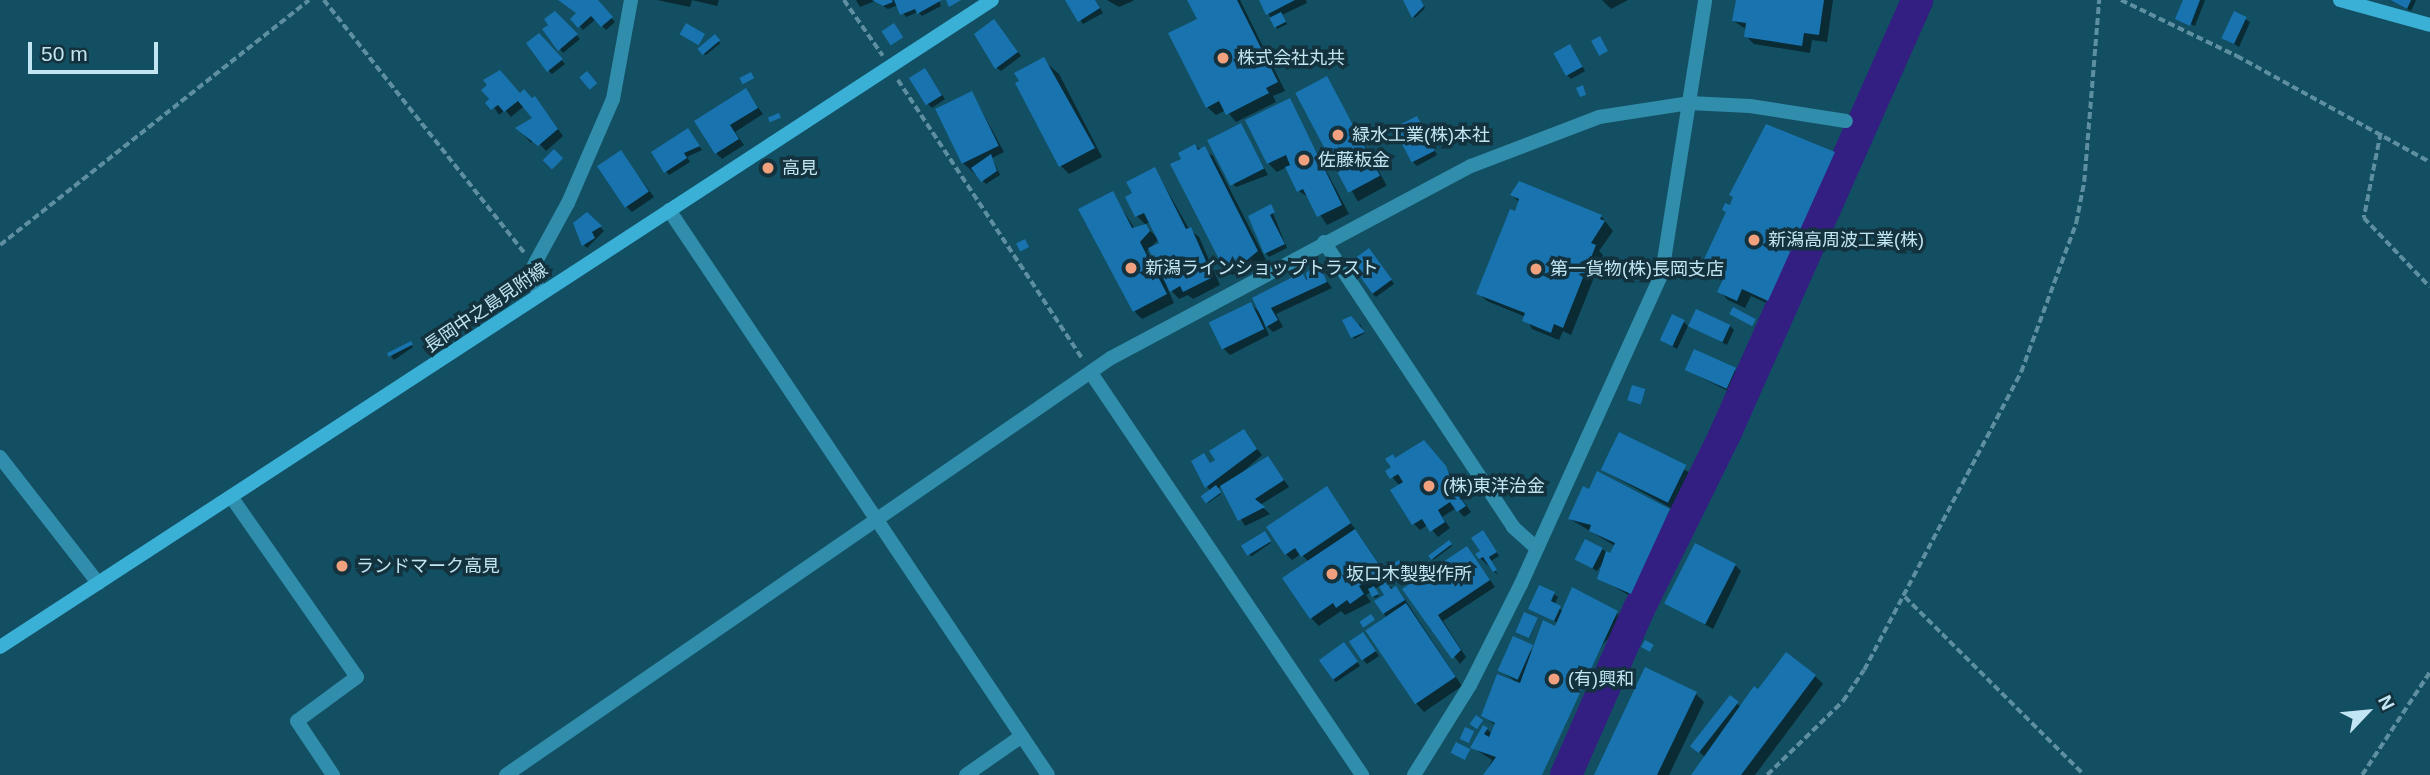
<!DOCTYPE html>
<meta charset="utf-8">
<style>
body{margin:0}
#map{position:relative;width:2430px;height:775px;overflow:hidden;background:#134f62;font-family:Helvetica,"Noto Sans JP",sans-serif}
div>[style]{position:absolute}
.shadow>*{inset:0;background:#0007;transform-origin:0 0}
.river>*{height:32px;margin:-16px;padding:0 16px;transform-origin:16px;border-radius:16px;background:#331f81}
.building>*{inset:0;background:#1873ae;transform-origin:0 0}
.path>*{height:3.5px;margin-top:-1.75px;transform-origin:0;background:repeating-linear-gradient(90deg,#5e8fa0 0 7px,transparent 0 10.5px)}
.minor>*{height:14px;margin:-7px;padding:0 7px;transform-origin:7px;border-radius:7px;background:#318dac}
.tertiary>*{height:14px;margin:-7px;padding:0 7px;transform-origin:7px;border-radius:7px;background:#318dac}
.secondary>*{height:14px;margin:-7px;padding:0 7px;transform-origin:7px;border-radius:7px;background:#3ab0d7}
.dots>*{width:19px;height:19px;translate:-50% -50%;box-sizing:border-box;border:4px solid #13323d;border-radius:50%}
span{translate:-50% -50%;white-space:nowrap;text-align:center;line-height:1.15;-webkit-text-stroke:7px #13323d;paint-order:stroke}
.poi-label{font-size:18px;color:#c2e5f3}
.left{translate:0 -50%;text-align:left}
.street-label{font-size:18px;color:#c2e5f3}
.north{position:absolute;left:2332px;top:677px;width:70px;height:70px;-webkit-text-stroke:5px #13323d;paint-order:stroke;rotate:64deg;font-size:19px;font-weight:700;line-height:28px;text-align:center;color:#c2e5f3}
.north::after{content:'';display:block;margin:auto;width:24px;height:32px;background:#c2e5f3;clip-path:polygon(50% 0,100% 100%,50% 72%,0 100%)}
.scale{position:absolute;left:28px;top:42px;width:130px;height:32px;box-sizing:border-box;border:4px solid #c2e5f3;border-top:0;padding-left:9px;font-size:21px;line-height:24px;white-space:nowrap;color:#c2e5f3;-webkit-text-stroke:5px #13323d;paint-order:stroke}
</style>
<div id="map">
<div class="shadow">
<div style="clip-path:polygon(560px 0,596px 0,615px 22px,606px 30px,596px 19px,583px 30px,573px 19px,579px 14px)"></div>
<div style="clip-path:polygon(657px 0,719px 0,717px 6px,692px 0,690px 7px)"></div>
<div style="clip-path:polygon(856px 0,939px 0,941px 6px,922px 16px,918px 12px,906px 17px,898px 5px,888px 9px,875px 1px,860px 7px)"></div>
<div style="clip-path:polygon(1067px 0,1095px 0,1103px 13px,1083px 24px)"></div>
<div style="clip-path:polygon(1107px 0,1133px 0,1133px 1px,1119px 7px)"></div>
<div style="clip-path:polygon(1189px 0,1240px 0,1285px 91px,1273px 96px,1276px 102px,1236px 122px,1226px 110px,1216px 115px,1207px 107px,1199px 20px)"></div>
<div style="clip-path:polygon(1261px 0,1306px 0,1307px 3px,1282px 15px,1287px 24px,1277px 29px)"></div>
<div style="clip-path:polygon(1405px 0,1421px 0,1425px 8px,1415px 18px)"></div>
<div style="clip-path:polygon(1602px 0,1628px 0,1611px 9px)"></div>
<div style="clip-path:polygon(1738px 0,1833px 0,1827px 42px,1812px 40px,1810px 53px,1754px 44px,1746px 36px,1747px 30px,1734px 21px)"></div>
<div style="clip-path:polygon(2185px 0,2205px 0,2195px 26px,2179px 19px)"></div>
<div style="clip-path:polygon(2389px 0,2416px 0,2411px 11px)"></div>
<div style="clip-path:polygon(555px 13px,580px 39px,563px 53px,545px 29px)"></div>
<div style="clip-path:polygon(2235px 13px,2250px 22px,2239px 47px,2224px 37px)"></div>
<div style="clip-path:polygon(997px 25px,1021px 56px,1001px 71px,997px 68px)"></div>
<div style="clip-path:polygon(539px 35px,565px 64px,552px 74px,548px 70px)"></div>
<div style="left:715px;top:37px;width:8px;height:19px;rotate:50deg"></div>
<div style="clip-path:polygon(1570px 46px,1585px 71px,1571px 79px,1567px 75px)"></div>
<div style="clip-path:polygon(1043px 60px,1059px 74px,1102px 157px,1069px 174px,1061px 166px)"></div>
<div style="clip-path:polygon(928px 74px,945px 99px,932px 108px,928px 104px)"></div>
<div style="left:1327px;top:78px;width:123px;height:33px;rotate:61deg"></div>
<div style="clip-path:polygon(483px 90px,520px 95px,540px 104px,563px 136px,546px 151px,535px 139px,531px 143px,518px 128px,535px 119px,524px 106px,511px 117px,505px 110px,499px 115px)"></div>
<div style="clip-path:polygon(745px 90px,763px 114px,735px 132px,744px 145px,722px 159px,716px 153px)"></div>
<div style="clip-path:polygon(972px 93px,1004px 152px,992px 158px,1000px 175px,986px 184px,963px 163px)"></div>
<div style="clip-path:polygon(1289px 100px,1349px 214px,1327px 225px,1309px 198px,1299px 191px,1287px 167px,1277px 172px,1268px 163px,1247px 120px)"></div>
<div style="clip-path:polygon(1416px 118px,1437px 155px,1417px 166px,1413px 162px)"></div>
<div style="clip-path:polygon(1240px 125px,1268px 175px,1236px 187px,1230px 181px)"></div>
<div style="clip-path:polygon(1767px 126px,1834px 154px,1843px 162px,1777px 308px,1751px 296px,1745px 308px,1728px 300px,1720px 292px,1724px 282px,1702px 268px)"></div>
<div style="clip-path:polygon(691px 134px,702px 150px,687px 157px,690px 162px,669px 175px,666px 171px)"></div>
<div style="clip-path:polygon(1195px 146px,1213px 156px,1266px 260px,1245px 276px,1240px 271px,1232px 275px,1224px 266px,1184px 159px)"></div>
<div style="clip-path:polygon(621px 152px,654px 197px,632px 212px,626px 206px)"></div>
<div style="clip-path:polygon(evenodd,1155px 169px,1189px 229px,1199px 237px,1220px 285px,1193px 299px,1188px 295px,1179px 299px,1166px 285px,1174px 303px,1142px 319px,1134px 311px,1112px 193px,1135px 229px,1145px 226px,1157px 237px,1150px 222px,1145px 224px,1137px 216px,1134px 194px,1155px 169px,1159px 239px,1161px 243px,1156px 267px,1147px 251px,1159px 239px)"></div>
<div style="clip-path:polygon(1516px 185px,1601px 216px,1613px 231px,1599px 251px,1603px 255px,1571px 335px,1563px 331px,1559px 340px,1532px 329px,1526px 317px,1487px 301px,1478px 293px,1520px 203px,1512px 195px)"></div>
<div style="clip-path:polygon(1270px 206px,1287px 248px,1269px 257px,1266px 253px)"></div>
<div style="clip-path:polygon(587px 214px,604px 231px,587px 248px,584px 245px)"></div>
<div style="clip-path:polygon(1373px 254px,1394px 284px,1376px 297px,1372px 293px)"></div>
<div style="clip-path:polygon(1321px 273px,1332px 288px,1276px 314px,1283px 327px,1273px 332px,1263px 322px,1269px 335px,1230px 355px,1224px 349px,1212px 324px,1251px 304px,1261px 314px,1302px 274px,1308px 280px)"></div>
<div style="clip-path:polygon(1345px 321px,1355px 327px,1360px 324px,1365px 333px,1354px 339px)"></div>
<div style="clip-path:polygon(1684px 322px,1688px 326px,1677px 349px,1662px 340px)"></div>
<div style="clip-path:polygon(1690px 325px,1730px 326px,1734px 330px,1727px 345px)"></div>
<div style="clip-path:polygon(411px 344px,413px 347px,394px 360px,391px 356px)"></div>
<div style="clip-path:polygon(1686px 370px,1735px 370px,1739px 374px,1730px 392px)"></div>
<div style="clip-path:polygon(1243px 431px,1262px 455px,1235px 479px,1268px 458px,1289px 487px,1260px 505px,1270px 514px,1245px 526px,1222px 486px,1217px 489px,1221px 494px,1208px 503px,1203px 496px,1210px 491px,1194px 462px,1204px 455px,1211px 464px)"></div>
<div style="left:1620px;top:434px;width:81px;height:40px;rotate:29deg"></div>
<div style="clip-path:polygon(1429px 448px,1468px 496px,1462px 499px,1471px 512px,1464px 517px,1456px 508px,1442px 517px,1450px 528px,1438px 537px,1428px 525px,1420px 530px,1414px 524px,1392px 491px,1400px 486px,1388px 472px,1396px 460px)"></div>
<div style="clip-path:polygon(1327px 489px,1390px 579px,1384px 583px,1400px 592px,1462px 686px,1424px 712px,1416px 703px,1384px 613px,1389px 594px,1381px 585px,1375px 589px,1379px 596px,1375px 598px,1371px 592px,1366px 595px,1371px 602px,1345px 615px,1341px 611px,1319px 626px,1311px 618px,1309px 562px,1301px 554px,1292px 560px,1286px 554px)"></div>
<div style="clip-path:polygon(1669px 510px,1677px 519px,1639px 601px,1599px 578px,1605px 560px,1597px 571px,1577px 560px,1602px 549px,1611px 555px,1615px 546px,1570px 519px)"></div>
<div style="left:1264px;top:533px;width:12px;height:24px;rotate:55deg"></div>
<div style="clip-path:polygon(1486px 536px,1499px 556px,1491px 561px,1498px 575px,1480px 558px)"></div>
<div style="left:1449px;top:542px;width:5px;height:23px;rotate:53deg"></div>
<div style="clip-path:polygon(1467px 548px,1495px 587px,1443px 621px,1466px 657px,1460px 664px,1404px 590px)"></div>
<div style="clip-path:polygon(1735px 565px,1741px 571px,1713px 629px,1668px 604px)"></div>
<div style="clip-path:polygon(1573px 589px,1618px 613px,1540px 775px,1485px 775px,1492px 760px,1472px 747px,1487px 729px,1492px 734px,1496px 726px,1483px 715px,1514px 680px,1499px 670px,1534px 649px,1555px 628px,1558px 623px,1530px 608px,1554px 594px,1558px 597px,1554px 605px,1563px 611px)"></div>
<div style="left:1619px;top:614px;width:10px;height:178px;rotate:45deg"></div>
<div style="clip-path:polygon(1537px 619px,1530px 638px,1518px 633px)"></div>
<div style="clip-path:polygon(1366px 638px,1379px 656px,1367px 664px,1363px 660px)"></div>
<div style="clip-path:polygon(1348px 648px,1360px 666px,1336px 682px,1332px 678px)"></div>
<div style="clip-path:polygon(1815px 676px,1823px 684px,1755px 775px,1692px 775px,1705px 757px,1697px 750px,1730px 698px,1741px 707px,1758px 692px)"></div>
<div style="clip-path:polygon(1696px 694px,1704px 702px,1669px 775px,1596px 775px)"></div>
</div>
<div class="river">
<div style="left:1566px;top:775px;width:181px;rotate:-66.3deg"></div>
<div style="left:1639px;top:609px;width:197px;rotate:-63.8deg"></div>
<div style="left:1726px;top:432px;width:472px;rotate:-66.1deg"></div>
</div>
<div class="building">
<div style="clip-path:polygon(558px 0,598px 0,613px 17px,601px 27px,591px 16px,578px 28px,570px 19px,576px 13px)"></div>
<div style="clip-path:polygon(872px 0,892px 0,893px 2px,883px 6px)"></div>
<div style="clip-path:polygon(894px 0,942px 0,917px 14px,915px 9px,900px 15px)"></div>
<div style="clip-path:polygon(946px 0,961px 0,949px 7px)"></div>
<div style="clip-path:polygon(1065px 0,1095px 0,1100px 8px,1078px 22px)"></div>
<div style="clip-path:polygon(1187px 0,1237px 0,1278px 82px,1266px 88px,1269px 93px,1226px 115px,1219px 101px,1206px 108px,1168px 33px,1197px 19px)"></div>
<div style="clip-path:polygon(1259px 0,1295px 0,1266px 15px)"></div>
<div style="clip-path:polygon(1403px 0,1421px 0,1424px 6px,1412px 18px)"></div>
<div style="clip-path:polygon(1736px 0,1824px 0,1819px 35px,1804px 33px,1802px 46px,1744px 37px,1746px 23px,1732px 21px)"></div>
<div style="clip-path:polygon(2183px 0,2200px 0,2190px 26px,2175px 19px)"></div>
<div style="clip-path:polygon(2390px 0,2411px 0,2407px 9px)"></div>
<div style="clip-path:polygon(555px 11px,578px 34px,558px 51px,542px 29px,548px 25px,544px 19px)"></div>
<div style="left:2234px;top:11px;width:14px;height:30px;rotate:25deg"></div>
<div style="left:1281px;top:12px;width:11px;height:13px;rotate:63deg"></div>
<div style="clip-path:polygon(994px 19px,1018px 52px,995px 69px,974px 34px)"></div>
<div style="left:686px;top:23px;width:22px;height:13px;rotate:30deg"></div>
<div style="left:894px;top:23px;width:17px;height:15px;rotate:57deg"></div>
<div style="clip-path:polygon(539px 33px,563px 59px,547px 72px,526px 43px)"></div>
<div style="left:715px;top:34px;width:8px;height:23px;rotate:50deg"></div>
<div style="left:1600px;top:36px;width:17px;height:10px;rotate:62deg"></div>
<div style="left:1570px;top:44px;width:26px;height:19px;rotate:61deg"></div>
<div style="clip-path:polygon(1044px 57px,1095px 148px,1059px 167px,1015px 83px,1019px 81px,1014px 73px)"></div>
<div style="left:925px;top:68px;width:32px;height:19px;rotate:58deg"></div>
<div style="clip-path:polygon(500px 70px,520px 93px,524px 89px,532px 98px,535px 96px,558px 129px,538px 146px,515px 128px,532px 118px,518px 101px,504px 112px,498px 105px,491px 110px,485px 103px,489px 99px,481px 90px,487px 85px,483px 80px)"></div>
<div style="left:587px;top:71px;width:16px;height:10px;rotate:50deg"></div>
<div style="left:751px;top:72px;width:7px;height:13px;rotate:63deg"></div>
<div style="left:1327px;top:76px;width:113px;height:36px;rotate:62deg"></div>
<div style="clip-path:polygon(1583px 85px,1586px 95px,1580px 97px,1576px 88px)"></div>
<div style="clip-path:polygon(746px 88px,758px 108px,730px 125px,739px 139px,715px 154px,694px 121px)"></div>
<div style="left:972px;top:91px;width:61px;height:41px;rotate:64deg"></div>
<div style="clip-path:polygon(1290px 98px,1342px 205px,1317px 217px,1303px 189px,1297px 192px,1285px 167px,1290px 165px,1286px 155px,1267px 164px,1245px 120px)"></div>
<div style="left:779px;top:113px;width:5px;height:12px;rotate:68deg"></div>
<div style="left:1417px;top:116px;width:39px;height:26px;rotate:63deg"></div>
<div style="left:1241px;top:123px;width:51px;height:38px;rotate:63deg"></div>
<div style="clip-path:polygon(1766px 124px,1835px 152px,1768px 301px,1742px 289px,1737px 301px,1717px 292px,1723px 279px,1700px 268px,1726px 212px,1722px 210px,1725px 203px,1730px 205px,1733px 197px,1729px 195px)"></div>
<div style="clip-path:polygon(688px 128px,700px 146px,684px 153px,687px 158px,664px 173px,651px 152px)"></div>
<div style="clip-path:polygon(1195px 144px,1198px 150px,1205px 146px,1258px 251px,1236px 269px,1232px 262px,1223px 267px,1170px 164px,1181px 159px,1178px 153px)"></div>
<div style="left:554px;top:149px;width:13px;height:16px;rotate:45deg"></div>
<div style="left:621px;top:150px;width:50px;height:29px;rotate:56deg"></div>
<div style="clip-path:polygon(991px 154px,997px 171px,981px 182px,971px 168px)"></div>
<div style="clip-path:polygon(1155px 167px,1186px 229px,1191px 227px,1213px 277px,1183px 292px,1180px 286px,1170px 292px,1148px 248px,1159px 243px,1144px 213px,1135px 217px,1125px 197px,1132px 193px,1126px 182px)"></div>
<div style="clip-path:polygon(1519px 181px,1602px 215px,1600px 219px,1605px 221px,1591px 243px,1596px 245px,1563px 328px,1554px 324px,1551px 333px,1522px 321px,1525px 313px,1476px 294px,1510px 209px,1515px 211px,1519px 199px,1510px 195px)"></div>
<div style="clip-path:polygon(1113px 191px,1132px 228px,1146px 224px,1150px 231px,1140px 242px,1167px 294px,1133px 312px,1078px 209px)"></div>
<div style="clip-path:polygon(1271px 204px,1275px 212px,1270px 215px,1285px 244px,1264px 254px,1248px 216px)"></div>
<div style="clip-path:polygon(587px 212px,602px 226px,592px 232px,595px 238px,582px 246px,573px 223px)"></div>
<div style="left:1025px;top:239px;width:9px;height:10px;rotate:63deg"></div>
<div style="left:1369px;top:248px;width:39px;height:24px;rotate:54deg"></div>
<div style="clip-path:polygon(1311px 269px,1322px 271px,1327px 282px,1271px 308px,1278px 320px,1266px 327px,1252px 298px,1302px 272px,1307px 281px,1306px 273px)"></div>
<div style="left:1251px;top:302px;width:30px;height:47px;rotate:64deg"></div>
<div style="left:1733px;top:307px;width:26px;height:8px;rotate:28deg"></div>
<div style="left:1696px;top:309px;width:38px;height:19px;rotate:25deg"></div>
<div style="left:1672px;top:314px;width:14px;height:29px;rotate:25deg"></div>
<div style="clip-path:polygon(1351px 316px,1365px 332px,1351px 338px,1342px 320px)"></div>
<div style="left:411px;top:341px;width:4px;height:27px;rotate:63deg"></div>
<div style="left:1694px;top:349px;width:46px;height:23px;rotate:24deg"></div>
<div style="left:1632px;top:385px;width:14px;height:16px;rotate:17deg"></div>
<div style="clip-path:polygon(1244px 429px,1257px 449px,1205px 488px,1191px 461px,1204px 453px,1210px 463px,1215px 460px,1209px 451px)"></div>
<div style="left:1619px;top:432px;width:75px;height:42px;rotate:26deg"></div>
<div style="clip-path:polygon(1424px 440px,1446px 466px,1452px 482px,1456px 479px,1463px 489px,1457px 493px,1466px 506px,1457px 512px,1450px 502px,1438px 510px,1445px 522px,1430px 532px,1422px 519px,1412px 525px,1390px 490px,1403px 482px,1398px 474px,1390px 479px,1385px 471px,1391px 467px,1385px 459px,1393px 454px,1395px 458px)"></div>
<div style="clip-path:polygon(1268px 456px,1284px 480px,1255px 499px,1265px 507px,1238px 521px,1220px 486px)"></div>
<div style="clip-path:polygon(1597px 471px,1670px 509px,1631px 594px,1597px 579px,1606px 551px,1610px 553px,1615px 543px,1589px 531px,1591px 525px,1568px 519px,1583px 486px,1589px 489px)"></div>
<div style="left:1216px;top:485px;width:9px;height:19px;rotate:54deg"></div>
<div style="clip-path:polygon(1327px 486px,1351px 523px,1301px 557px,1295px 548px,1285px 555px,1266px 527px)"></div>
<div style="clip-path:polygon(1355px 529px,1383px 570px,1359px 586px,1364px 594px,1350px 604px,1347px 600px,1336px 608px,1333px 603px,1310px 619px,1282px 578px)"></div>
<div style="clip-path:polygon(1483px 530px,1497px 552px,1489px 557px,1497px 570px,1493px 572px,1483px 557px,1479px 559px,1475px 554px,1480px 551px,1471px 538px)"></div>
<div style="left:1265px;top:531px;width:12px;height:28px;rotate:59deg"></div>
<div style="left:1585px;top:539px;width:20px;height:23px;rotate:27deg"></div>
<div style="left:1449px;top:540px;width:5px;height:26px;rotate:53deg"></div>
<div style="left:1695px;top:543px;width:46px;height:68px;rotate:27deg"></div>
<div style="clip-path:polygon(1467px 546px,1490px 580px,1438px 615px,1461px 650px,1452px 659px,1402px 589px)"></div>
<div style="left:1399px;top:560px;width:8px;height:13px;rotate:60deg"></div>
<div style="clip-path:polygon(1405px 571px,1407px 576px,1398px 581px,1395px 576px)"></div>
<div style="clip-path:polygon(1386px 582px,1391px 589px,1396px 586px,1405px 600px,1383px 614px,1374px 601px,1384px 595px,1379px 587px)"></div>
<div style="clip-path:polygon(1539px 585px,1555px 592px,1551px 601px,1561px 606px,1554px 621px,1528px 609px)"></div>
<div style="clip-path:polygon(1374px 586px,1379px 594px,1372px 597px,1368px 589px)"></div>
<div style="clip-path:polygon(1572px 587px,1618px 611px,1542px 775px,1483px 775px,1496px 757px,1470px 748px,1483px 725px,1488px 728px,1484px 734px,1489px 737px,1495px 723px,1481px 716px,1497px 674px,1520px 683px,1543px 620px,1555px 626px)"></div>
<div style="left:1406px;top:603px;width:89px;height:49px;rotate:56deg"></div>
<div style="left:1524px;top:612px;width:15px;height:22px;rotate:23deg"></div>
<div style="left:1371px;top:614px;width:7px;height:14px;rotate:56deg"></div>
<div style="left:1363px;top:632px;width:23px;height:17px;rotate:56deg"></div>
<div style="left:1513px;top:636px;width:22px;height:38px;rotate:24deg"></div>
<div style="left:1645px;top:640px;width:10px;height:8px;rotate:29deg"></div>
<div style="left:1344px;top:642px;width:24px;height:31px;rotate:54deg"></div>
<div style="clip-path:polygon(1786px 652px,1816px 675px,1741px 775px,1691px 775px,1754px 686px,1758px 689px)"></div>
<div style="clip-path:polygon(1645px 667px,1697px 692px,1657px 775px,1594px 775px)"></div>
<div style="left:1730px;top:695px;width:11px;height:65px;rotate:38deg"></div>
<div style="left:1476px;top:715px;width:9px;height:11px;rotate:36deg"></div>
<div style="left:1465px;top:727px;width:10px;height:13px;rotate:24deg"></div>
<div style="left:1456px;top:742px;width:16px;height:12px;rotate:27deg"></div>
</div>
<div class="path">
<div style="left:324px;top:0;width:322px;rotate:51.6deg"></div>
<div style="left:844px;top:0;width:68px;rotate:55.1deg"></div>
<div style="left:2121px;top:0;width:129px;rotate:25.8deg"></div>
<div style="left:2237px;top:56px;width:220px;rotate:28.8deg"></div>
<div style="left:898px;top:80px;width:336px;rotate:56.5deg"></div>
<div style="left:2381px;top:133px;width:87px;rotate:101.3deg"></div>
<div style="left:2364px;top:218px;width:95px;rotate:46.3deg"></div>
<div style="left:0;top:245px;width:394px;rotate:-38.4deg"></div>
<div style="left:1905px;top:597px;width:252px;rotate:44.8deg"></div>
<div style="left:1767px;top:775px;width:106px;rotate:-44.2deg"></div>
<div style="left:1843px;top:701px;width:37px;rotate:-56deg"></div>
<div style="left:1864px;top:670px;width:337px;rotate:-62.2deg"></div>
<div style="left:2021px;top:372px;width:159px;rotate:-69.7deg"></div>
<div style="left:2076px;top:223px;width:42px;rotate:-79deg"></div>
<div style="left:2084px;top:182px;width:183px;rotate:-85.3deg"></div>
<div style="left:2362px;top:775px;width:123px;rotate:-56.6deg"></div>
</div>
<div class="minor">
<div style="left:1324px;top:242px;width:342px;rotate:56.4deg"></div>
<div style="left:1513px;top:527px;width:31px;rotate:42deg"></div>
<div style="left:0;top:457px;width:160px;rotate:52.1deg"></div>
<div style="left:232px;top:498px;width:218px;rotate:55.1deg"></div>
<div style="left:357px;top:677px;width:74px;rotate:143.7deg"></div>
<div style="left:297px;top:721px;width:65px;rotate:56.3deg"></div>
</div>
<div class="tertiary">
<div style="left:669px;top:210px;width:680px;rotate:56.15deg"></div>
<div style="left:538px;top:296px;width:31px;rotate:-97deg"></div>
<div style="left:534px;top:265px;width:71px;rotate:-61.3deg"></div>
<div style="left:568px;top:203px;width:113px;rotate:-66.6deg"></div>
<div style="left:613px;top:99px;width:101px;rotate:-79.7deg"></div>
<div style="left:1091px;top:373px;width:485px;rotate:56deg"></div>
<div style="left:506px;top:775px;width:735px;rotate:-34.58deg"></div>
<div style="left:1111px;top:358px;width:408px;rotate:-28.1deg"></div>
<div style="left:1471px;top:166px;width:137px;rotate:-20.9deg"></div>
<div style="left:1599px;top:117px;width:91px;rotate:-8.8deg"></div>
<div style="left:1689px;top:103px;width:61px;rotate:2.8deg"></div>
<div style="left:1750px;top:106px;width:97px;rotate:8.9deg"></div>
<div style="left:966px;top:775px;width:68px;rotate:-34.9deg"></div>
<div style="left:1414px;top:775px;width:106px;rotate:-58.1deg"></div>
<div style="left:1470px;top:685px;width:113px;rotate:-63.2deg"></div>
<div style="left:1521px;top:584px;width:341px;rotate:-65.6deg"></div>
<div style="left:1662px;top:273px;width:276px;rotate:-81deg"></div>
</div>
<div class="secondary">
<div style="left:2340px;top:0;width:93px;rotate:15.5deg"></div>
<div style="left:0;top:647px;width:1184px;rotate:-33.11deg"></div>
</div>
<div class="dots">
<div style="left:1223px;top:58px;background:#f2a17e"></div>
<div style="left:1338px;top:135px;background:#f2a17e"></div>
<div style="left:1304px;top:160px;background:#f2a17e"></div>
<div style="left:768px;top:168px;background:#f2a17e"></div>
<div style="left:1754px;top:240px;background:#f2a17e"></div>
<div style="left:1131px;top:268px;background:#f2a17e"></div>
<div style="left:1536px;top:269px;background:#f2a17e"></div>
<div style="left:1429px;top:486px;background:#f2a17e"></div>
<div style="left:342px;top:566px;background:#f2a17e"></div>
<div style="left:1332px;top:574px;background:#f2a17e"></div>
<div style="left:1554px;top:679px;background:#f2a17e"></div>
</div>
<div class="poi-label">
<span class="left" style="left:1237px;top:58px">株式会社丸共</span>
<span class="left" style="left:1352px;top:135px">緑水工業(株)本社</span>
<span class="left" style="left:1318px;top:160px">佐藤板金</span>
<span class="left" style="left:782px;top:168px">高見</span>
<span class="left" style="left:1768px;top:240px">新潟高周波工業(株)</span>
<span class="left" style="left:1145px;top:268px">新潟ラインショップトラスト</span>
<span class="left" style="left:1550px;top:269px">第一貨物(株)長岡支店</span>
<span class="left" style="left:1443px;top:486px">(株)東洋治金</span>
<span class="left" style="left:356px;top:566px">ランドマーク高見</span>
<span class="left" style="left:1346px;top:574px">坂口木製製作所</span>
<span class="left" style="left:1568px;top:679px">(有)興和</span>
</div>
<div class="street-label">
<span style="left:486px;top:308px;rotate:-34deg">長岡中之島見附線</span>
</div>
<div class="north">N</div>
<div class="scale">50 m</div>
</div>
